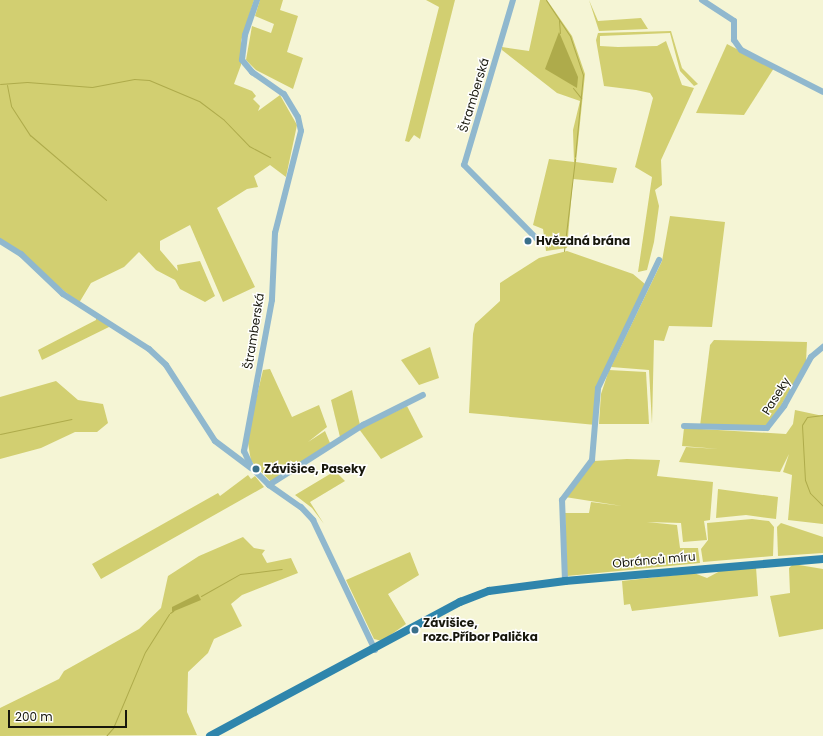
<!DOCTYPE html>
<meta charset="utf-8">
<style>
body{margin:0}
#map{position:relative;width:823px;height:736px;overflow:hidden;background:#f5f5d5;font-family:Poppins,sans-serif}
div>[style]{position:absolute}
.green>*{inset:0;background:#d2cf71}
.water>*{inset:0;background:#aeab4b}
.stream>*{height:1px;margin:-0.5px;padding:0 0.5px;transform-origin:0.5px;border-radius:0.5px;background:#aeab4b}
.minor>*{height:6px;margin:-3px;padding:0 3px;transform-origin:3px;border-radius:3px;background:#90b8ce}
.major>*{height:8px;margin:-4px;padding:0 4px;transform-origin:4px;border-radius:4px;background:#2f85ac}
.dots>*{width:11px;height:11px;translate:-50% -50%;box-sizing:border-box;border:2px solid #fff;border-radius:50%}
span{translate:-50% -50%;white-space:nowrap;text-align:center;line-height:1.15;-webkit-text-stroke:3px #fff;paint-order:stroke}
.street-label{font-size:12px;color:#17170c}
.poi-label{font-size:12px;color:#17170c;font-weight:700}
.left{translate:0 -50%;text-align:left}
.scale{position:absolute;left:8px;top:710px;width:119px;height:18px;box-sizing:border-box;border:2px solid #17170c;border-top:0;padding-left:5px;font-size:12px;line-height:14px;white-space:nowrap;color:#17170c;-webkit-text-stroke:3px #fff;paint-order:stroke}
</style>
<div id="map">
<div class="green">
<div style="clip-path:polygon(0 0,254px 0,241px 41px,241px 65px,234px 84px,252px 91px,256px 96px,253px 99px,260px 106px,258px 111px,280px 95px,297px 125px,286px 177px,270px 165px,254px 176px,258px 187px,247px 189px,217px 208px,255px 287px,223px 302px,190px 225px,160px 241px,160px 250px,178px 271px,177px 265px,200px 261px,215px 296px,205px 302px,180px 289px,175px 280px,156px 270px,139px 252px,124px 267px,91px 283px,79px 303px,0 239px)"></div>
<div style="clip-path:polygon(260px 0,283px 0,280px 10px,298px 16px,287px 52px,303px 58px,293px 89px,256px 70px,246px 60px,252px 26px,271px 33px,274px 24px,255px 16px)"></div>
<div style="clip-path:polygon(426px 0,455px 0,420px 139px,414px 135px,409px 142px,405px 141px,439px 7px)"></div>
<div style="clip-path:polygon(540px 0,547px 0,572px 36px,585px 74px,576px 162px,617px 168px,613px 183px,573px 179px,567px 248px,546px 251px,543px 229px,533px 225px,549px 159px,574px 162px,573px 130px,580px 101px,557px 93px,502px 50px,502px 47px,529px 51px)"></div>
<div style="clip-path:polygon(589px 0,598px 21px,641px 18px,648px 29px,599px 31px)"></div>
<div style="clip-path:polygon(671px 31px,682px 68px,698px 84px,694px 86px,680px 71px,670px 33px,600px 36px,600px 46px,618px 47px,657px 46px,666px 41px,682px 85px,694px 88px,661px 160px,662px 185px,655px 190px,659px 206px,654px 242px,647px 270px,638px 272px,652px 177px,635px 167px,653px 98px,650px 93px,636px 90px,604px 86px,596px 40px,598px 33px)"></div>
<div style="clip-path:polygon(727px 44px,774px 68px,744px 115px,696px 113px)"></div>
<div style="clip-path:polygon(670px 216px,725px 222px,712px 327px,669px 326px,664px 341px,654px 340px,652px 424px,649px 370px,611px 367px,662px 261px)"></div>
<div style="clip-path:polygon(567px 251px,633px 274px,645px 284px,597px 387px,596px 425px,469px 413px,473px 334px,475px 324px,500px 301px,500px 283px,539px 258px)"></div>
<div style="clip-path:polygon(96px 317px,111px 326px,42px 360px,38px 350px,96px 320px)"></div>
<div style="clip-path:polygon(714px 340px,807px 342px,806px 362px,772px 421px,762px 428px,700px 426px,710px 345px)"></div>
<div style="clip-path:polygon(430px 347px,439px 378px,419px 385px,401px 360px)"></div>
<div style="clip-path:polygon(270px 369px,292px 417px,319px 405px,327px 427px,308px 442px,325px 431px,330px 443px,271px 482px,251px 461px,247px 437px,263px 370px)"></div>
<div style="clip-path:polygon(609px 370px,646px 372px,649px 424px,599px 424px,601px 394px)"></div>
<div style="clip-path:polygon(56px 381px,78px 400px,103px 404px,108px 423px,97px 432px,75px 432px,41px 448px,0 459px,0 397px)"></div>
<div style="clip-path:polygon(352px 390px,360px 425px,340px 437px,331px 400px)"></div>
<div style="clip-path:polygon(407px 406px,423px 437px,381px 459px,359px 429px)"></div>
<div style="clip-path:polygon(795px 410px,823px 416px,823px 524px,788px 520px,792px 475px,783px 472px,789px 454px,780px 472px,679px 462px,686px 447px,719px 449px,682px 446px,684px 428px,786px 434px,793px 424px)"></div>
<div style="clip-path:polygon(627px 459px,660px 460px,657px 476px,713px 482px,710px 520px,704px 521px,707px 540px,683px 542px,681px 523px,647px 522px,677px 525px,680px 548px,698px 548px,700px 563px,567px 576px,565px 513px,589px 513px,591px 502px,622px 506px,565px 497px,594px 461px)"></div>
<div style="clip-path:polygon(335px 471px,345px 481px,310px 502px,324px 524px,312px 508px,295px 495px)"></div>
<div style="clip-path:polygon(248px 475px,251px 479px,255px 476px,264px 487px,101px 579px,92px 564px,218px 493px,220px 496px)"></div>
<div style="clip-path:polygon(718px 489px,778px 497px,776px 519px,746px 515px,716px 518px)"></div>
<div style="clip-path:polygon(752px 519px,769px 521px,774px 527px,773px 556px,703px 562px,701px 549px,708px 540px,707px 523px)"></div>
<div style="clip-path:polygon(781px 523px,823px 537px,823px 553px,778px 556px,777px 527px)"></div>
<div style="clip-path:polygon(243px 537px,254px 548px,265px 550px,262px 554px,267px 563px,291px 558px,298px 573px,242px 595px,231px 604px,242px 626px,214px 639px,208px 653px,188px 672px,187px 712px,197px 735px,0 736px,0 708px,59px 679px,64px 671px,139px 629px,161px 608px,168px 576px,199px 556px)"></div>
<div style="clip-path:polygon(410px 552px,419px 575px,388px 594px,406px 624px,382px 641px,374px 639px,346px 580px)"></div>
<div style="clip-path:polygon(793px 564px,823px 569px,823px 629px,779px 637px,770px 596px,790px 593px,789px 568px)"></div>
<div style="clip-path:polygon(756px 567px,758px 596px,632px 611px,630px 604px,624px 605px,622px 581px,694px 573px,707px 578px,720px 571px)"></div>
</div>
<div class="water">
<div style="clip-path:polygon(559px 32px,578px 77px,577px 88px,545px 69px)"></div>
<div style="clip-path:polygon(198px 594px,201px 600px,172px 612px,172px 607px)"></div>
</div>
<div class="stream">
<div style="left:546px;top:0;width:43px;rotate:56.3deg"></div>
<div style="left:570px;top:36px;width:41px;rotate:71.6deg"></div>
<div style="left:583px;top:75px;width:82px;rotate:95.6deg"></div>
<div style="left:559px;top:20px;width:13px;rotate:86deg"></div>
<div style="left:0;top:84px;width:27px;rotate:-4deg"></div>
<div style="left:27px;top:82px;width:65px;rotate:4.4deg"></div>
<div style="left:92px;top:87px;width:43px;rotate:-10.8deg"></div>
<div style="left:134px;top:79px;width:15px;rotate:4deg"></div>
<div style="left:149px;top:80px;width:54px;rotate:22.8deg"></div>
<div style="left:199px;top:101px;width:31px;rotate:37deg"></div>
<div style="left:224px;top:120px;width:36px;rotate:46deg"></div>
<div style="left:249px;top:146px;width:24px;rotate:28deg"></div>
<div style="left:7px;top:85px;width:21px;rotate:79deg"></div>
<div style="left:11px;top:106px;width:35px;rotate:57deg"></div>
<div style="left:30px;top:135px;width:100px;rotate:40.5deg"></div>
<div style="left:573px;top:88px;width:13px;rotate:51deg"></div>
<div style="left:564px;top:251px;width:93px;rotate:-83.2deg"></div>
<div style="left:823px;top:415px;width:16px;rotate:173deg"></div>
<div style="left:807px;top:417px;width:9px;rotate:122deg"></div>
<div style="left:802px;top:425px;width:55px;rotate:86.9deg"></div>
<div style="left:805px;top:480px;width:14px;rotate:69deg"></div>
<div style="left:810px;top:493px;width:18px;rotate:45deg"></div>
<div style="left:0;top:434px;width:73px;rotate:-11.9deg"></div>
<div style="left:201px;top:596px;width:45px;rotate:-29.4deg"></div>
<div style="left:240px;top:574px;width:42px;rotate:-6.8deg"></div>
<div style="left:170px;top:613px;width:4px;rotate:-34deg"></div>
<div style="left:106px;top:736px;width:11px;rotate:-49deg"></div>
<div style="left:113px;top:728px;width:82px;rotate:-67.2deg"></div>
<div style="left:145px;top:652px;width:45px;rotate:-57.7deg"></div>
</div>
<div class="minor">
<div style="left:257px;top:0;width:37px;rotate:109deg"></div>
<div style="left:245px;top:35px;width:25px;rotate:97deg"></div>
<div style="left:242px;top:60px;width:16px;rotate:50deg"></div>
<div style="left:252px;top:72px;width:39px;rotate:35deg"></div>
<div style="left:284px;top:94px;width:27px;rotate:59deg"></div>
<div style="left:298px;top:117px;width:14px;rotate:78deg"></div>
<div style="left:301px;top:131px;width:105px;rotate:104.3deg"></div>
<div style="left:275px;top:233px;width:67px;rotate:92.6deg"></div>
<div style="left:272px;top:300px;width:154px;rotate:100.5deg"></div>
<div style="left:244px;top:451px;width:19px;rotate:65deg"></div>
<div style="left:252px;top:468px;width:24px;rotate:45deg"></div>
<div style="left:269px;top:485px;width:39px;rotate:35deg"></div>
<div style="left:301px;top:507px;width:18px;rotate:47deg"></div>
<div style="left:313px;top:520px;width:144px;rotate:64.5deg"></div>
<div style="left:513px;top:0;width:172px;rotate:106.5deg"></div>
<div style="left:464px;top:165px;width:105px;rotate:45.4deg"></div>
<div style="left:702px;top:0;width:38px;rotate:33deg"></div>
<div style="left:734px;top:21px;width:19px;rotate:90deg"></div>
<div style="left:734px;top:40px;width:12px;rotate:55deg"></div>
<div style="left:741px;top:50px;width:92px;rotate:27.1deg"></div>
<div style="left:0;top:241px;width:25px;rotate:32deg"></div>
<div style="left:21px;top:254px;width:58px;rotate:43.6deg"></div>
<div style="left:63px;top:294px;width:102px;rotate:32.6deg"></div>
<div style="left:149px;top:349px;width:23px;rotate:43deg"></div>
<div style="left:166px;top:365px;width:90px;rotate:57.2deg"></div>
<div style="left:215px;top:441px;width:45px;rotate:36.9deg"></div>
<div style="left:684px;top:426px;width:83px;rotate:1.4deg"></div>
<div style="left:767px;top:428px;width:28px;rotate:-52deg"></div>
<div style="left:784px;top:406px;width:56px;rotate:-61.1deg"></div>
<div style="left:811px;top:357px;width:16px;rotate:-40deg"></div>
<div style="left:269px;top:485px;width:112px;rotate:-32.6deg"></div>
<div style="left:363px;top:425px;width:67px;rotate:-26.6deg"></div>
<div style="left:565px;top:581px;width:81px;rotate:-92.1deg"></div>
<div style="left:562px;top:500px;width:50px;rotate:-53.1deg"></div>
<div style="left:592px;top:460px;width:72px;rotate:-85.2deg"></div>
<div style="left:598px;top:388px;width:142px;rotate:-64.5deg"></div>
</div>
<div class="major">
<div style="left:210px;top:736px;width:284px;rotate:-28.2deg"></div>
<div style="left:460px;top:602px;width:31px;rotate:-21deg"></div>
<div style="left:489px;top:591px;width:77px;rotate:-7.5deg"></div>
<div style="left:565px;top:581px;width:259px;rotate:-4.9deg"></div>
</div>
<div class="dots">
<div style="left:528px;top:241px;background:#396f8a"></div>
<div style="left:256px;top:469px;background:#396f8a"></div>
<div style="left:415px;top:630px;background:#396f8a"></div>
</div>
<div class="street-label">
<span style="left:474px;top:95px;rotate:-73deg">Štramberská</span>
<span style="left:254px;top:331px;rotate:-81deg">Štramberská</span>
<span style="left:776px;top:396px;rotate:-58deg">Paseky</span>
<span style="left:654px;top:560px;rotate:-5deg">Obránců míru</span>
</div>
<div class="poi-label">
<span class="left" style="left:536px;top:241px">Hvězdná brána</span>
<span class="left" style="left:264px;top:469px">Závišice, Paseky</span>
<span class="left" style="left:423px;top:630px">Závišice,<br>rozc.Příbor Palička</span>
</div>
<div class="scale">200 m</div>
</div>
